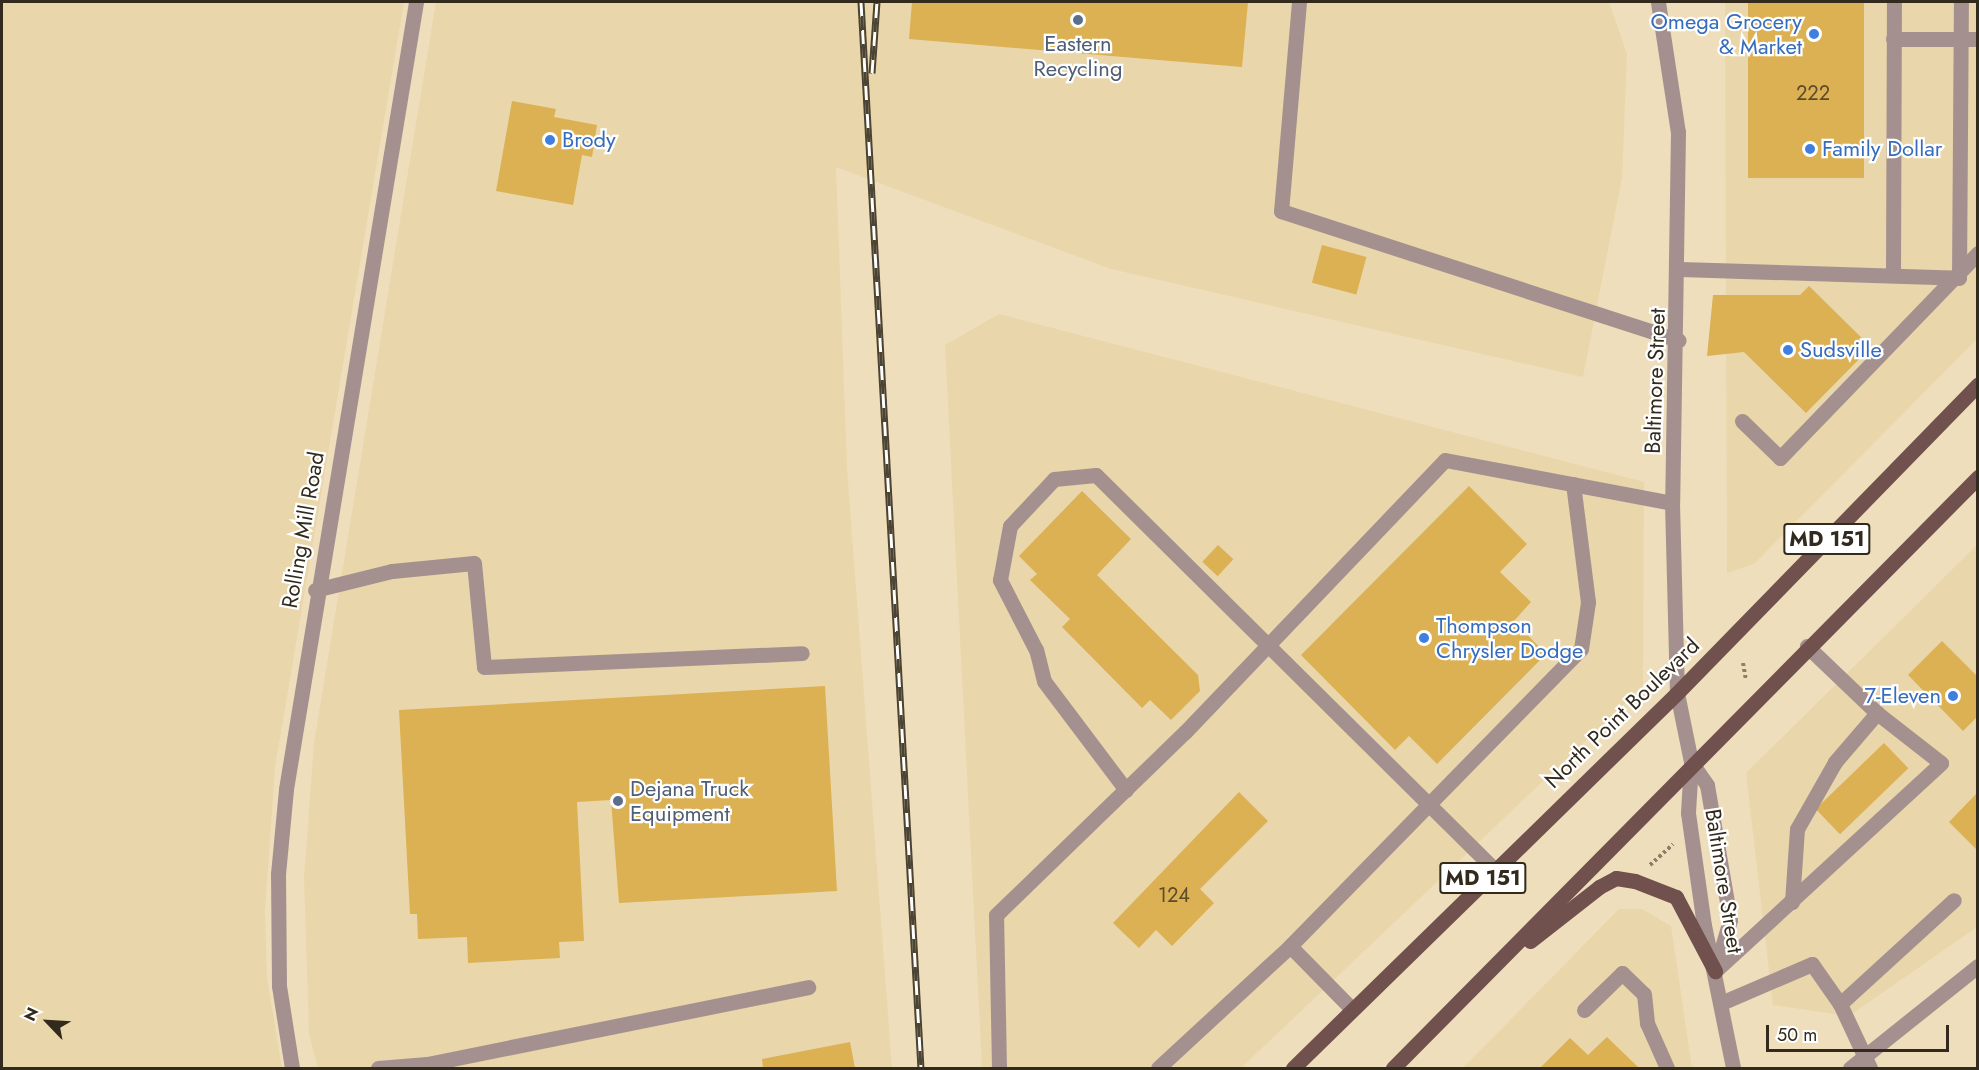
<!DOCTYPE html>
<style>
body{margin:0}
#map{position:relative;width:1979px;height:1070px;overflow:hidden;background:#efdebb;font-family:Jost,sans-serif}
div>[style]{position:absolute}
.built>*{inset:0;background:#ead6ab}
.building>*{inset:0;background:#dbb153;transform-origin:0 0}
.path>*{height:4px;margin-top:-2px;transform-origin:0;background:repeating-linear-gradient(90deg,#8b7f67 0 3px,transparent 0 6px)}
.minor>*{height:15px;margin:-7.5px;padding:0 7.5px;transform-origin:7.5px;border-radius:7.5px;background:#a4918f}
.major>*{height:15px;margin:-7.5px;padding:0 7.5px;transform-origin:7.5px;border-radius:7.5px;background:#70514e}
.rail>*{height:7px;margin-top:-3.5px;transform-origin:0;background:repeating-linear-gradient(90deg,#fff 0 14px,#4b4333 0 28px);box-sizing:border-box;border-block:2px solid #4b4333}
.dots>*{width:16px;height:16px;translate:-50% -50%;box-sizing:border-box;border:3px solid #fff;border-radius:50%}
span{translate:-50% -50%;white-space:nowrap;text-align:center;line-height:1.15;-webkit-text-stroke:4.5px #fff;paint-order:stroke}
.number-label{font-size:20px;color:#5c4c2a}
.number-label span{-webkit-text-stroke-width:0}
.shield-label span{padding:2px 4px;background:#fff;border:2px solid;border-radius:4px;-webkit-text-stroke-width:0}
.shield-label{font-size:21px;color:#312a1d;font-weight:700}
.shop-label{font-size:22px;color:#366cbe}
.right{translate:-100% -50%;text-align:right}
.left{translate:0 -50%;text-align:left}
.service-label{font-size:22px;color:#4e5e75}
.street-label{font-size:22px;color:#312a1d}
.frame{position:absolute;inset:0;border:3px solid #312a1d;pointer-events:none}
.north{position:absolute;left:18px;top:992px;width:60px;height:60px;-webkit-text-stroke:4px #fff;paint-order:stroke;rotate:295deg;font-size:16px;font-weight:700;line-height:24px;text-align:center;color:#312a1d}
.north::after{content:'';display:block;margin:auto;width:21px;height:27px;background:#312a1d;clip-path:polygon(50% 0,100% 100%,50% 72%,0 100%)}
.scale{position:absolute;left:1766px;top:1025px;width:183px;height:27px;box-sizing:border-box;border:3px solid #312a1d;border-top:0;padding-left:8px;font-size:18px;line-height:21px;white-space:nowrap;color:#312a1d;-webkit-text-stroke:4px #fff;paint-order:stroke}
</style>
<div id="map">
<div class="built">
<div style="clip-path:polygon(2px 2px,404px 2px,275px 768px,265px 911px,267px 978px,282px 1068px,2px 1068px)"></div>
<div style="clip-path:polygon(436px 2px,1609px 2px,1627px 54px,1622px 178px,1583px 377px,1111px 269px,836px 167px,847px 468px,892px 1068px,318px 1068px,309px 1034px,304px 877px,314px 743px)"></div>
<div style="clip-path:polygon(1725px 2px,1978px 2px,1977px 339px,1754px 564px,1727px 573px)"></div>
<div style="clip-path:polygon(999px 314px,1644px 482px,1643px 686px,1241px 1068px,982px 1068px,945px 345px)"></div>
<div style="clip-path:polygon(1977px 545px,1977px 927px,1849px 1016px,1773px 1005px,1746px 773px)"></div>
<div style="clip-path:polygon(1619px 909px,1642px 909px,1671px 926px,1692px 1068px,1463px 1068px)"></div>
</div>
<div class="building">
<div style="clip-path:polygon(912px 2px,1248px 2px,1242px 67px,909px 39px)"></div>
<div style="left:1748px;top:2px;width:116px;height:176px"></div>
<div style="clip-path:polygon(512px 101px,556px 109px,554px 117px,597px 125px,592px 157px,582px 155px,573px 205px,496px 191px)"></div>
<div style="left:1322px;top:245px;width:46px;height:39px;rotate:15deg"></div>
<div style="clip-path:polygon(1809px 286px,1871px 347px,1806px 413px,1744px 352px,1707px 356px,1713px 295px,1800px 295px)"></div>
<div style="clip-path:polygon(1469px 486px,1527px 544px,1500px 572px,1531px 602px,1514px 621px,1546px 654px,1437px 764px,1409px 736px,1395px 750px,1301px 655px)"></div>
<div style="clip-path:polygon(1082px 491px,1131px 539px,1097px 575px,1198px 675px,1200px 691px,1171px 720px,1150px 700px,1142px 708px,1062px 627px,1070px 619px,1030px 580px,1037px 574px,1019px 556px)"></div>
<div style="left:1218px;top:545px;width:21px;height:23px;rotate:43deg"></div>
<div style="clip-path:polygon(1942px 641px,1977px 676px,1977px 717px,1963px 731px,1908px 675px)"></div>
<div style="clip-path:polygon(825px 686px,837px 891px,619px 903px,611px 800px,577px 802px,584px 941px,559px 942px,560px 958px,468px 963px,467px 937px,418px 939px,417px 914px,410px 914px,399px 710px)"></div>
<div style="left:1884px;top:743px;width:35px;height:95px;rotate:46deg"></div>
<div style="clip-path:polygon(1239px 792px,1268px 821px,1200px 889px,1214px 903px,1172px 946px,1156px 930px,1139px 948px,1113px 923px)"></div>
<div style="clip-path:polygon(1977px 793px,1977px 850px,1949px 822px)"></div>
<div style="clip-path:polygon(1607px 1037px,1639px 1068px,1540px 1068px,1570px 1038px,1588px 1055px)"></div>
<div style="clip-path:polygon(850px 1042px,855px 1068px,763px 1068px,762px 1059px)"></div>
</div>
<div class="path">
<div style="left:1743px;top:663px;width:17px;rotate:80deg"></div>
<div style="left:1650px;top:865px;width:31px;rotate:-42deg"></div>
</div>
<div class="minor">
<div style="left:1299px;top:2px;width:210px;rotate:94.9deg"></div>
<div style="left:1281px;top:211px;width:418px;rotate:18deg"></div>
<div style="left:1658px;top:2px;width:132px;rotate:81.3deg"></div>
<div style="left:1678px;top:132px;width:371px;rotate:90.9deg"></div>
<div style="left:1672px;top:503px;width:190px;rotate:88.5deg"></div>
<div style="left:1677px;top:693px;width:70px;rotate:78.5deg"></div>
<div style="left:1691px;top:762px;width:51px;rotate:93.4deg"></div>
<div style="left:1688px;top:813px;width:113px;rotate:81.9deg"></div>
<div style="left:1704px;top:925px;width:146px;rotate:78.5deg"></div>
<div style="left:1893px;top:39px;width:85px"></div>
<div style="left:1680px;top:269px;width:279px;rotate:1.8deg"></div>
<div style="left:1893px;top:275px;width:273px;rotate:-89.8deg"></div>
<div style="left:1959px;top:278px;width:276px;rotate:-89.6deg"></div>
<div style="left:1742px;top:421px;width:53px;rotate:44.2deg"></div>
<div style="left:1780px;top:458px;width:285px;rotate:-46deg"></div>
<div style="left:315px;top:590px;width:79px;rotate:-13.9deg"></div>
<div style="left:392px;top:571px;width:82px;rotate:-5.6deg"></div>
<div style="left:474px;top:563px;width:104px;rotate:84.5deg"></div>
<div style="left:484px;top:667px;width:318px;rotate:-2.5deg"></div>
<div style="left:1691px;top:762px;width:28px;rotate:55deg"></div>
<div style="left:1707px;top:785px;width:137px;rotate:80.3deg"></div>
<div style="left:1730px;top:920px;width:53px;rotate:106.4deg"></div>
<div style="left:1126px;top:790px;width:136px;rotate:-127deg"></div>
<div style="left:1044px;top:681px;width:32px;rotate:-104deg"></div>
<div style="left:1036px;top:650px;width:79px;rotate:-117.2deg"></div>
<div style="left:1000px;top:580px;width:55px;rotate:-79.5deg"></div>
<div style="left:1010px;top:526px;width:64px;rotate:-46.9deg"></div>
<div style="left:1054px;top:479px;width:42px;rotate:-5.4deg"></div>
<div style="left:1096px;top:475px;width:559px;rotate:44.71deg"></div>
<div style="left:1792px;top:902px;width:73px;rotate:-86.1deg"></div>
<div style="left:1797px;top:829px;width:77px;rotate:-60.4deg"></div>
<div style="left:1835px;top:762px;width:65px;rotate:-49.4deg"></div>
<div style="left:1290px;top:946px;width:416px;rotate:-45.6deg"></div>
<div style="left:1581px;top:649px;width:48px;rotate:-81.5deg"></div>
<div style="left:1588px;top:602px;width:119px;rotate:-97.2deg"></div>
<div style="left:1715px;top:971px;width:307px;rotate:-42.6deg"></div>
<div style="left:1941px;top:763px;width:81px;rotate:-142deg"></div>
<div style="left:1877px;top:713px;width:97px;rotate:-136.3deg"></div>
<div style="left:1721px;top:1003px;width:99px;rotate:-23.2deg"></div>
<div style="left:1812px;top:964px;width:49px;rotate:55deg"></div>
<div style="left:1840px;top:1004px;width:71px;rotate:64.9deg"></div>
<div style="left:1840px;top:1004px;width:154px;rotate:-42.4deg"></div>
<div style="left:1584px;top:1010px;width:53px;rotate:-44.2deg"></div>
<div style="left:1622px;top:973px;width:30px;rotate:44deg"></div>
<div style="left:1644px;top:994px;width:29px;rotate:84deg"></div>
<div style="left:1647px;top:1023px;width:49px;rotate:66deg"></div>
<div style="left:292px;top:1068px;width:83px;rotate:-99deg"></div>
<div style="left:279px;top:986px;width:112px;rotate:-90.5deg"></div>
<div style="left:278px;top:874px;width:85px;rotate:-84.6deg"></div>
<div style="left:286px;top:789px;width:798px;rotate:-80.62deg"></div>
<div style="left:378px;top:1068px;width:49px;rotate:-4.7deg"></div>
<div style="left:427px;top:1064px;width:389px;rotate:-11.4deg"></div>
<div style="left:999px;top:1068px;width:153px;rotate:-91.1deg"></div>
<div style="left:996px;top:915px;width:263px;rotate:-44.1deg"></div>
<div style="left:1185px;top:732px;width:376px;rotate:-46.3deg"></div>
<div style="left:1445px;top:460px;width:231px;rotate:10.7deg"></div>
<div style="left:1158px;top:1068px;width:180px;rotate:-42.7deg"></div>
<div style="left:1290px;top:946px;width:88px;rotate:45.5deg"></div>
<div style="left:1850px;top:1068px;width:164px;rotate:-38.6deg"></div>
</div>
<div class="major">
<div style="left:1530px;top:941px;width:88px;rotate:-38deg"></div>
<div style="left:1599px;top:887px;width:19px;rotate:-28deg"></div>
<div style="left:1616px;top:878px;width:19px;rotate:9deg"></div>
<div style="left:1635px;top:881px;width:44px;rotate:21.3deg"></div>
<div style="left:1676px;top:897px;width:84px;rotate:62.2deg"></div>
<div style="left:1293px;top:1068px;width:537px;rotate:-44.32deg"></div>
<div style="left:1677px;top:693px;width:431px;rotate:-45.7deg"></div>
<div style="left:1393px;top:1068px;width:832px;rotate:-45.29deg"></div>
</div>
<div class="rail">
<div style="left:861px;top:2px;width:1068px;rotate:86.78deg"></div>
<div style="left:872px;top:73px;width:71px;rotate:-86deg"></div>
</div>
<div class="dots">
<div style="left:1078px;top:20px;background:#5c6f8a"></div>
<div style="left:1814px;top:34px;background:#3f7fe0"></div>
<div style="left:550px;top:140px;background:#3f7fe0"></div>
<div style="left:1810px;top:149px;background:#3f7fe0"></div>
<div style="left:1788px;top:350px;background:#3f7fe0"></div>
<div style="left:1424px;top:638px;background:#3f7fe0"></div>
<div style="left:1953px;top:696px;background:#3f7fe0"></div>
<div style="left:618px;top:801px;background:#5c6f8a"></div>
</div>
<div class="number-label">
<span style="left:1813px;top:93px">222</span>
<span style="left:1174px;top:895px">124</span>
</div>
<div class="shield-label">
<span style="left:1827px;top:539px">MD 151</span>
<span style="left:1483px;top:878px">MD 151</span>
</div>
<div class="shop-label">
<span class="right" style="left:1802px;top:34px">Omega Grocery<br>&amp; Market</span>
<span class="left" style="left:562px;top:140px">Brody</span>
<span class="left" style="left:1822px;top:149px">Family Dollar</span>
<span class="left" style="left:1800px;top:350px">Sudsville</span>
<span class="left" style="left:1436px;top:638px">Thompson<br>Chrysler Dodge</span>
<span class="right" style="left:1941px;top:696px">7-Eleven</span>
</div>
<div class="service-label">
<span style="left:1078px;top:56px">Eastern<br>Recycling</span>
<span class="left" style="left:630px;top:801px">Dejana Truck<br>Equipment</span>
</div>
<div class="street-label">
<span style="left:1655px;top:381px;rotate:-88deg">Baltimore Street</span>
<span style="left:303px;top:530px;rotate:-80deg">Rolling Mill Road</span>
<span style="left:1622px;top:713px;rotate:-44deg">North Point Boulevard</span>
<span style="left:1724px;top:881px;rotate:81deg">Baltimore Street</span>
</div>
<div class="frame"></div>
<div class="north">N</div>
<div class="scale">50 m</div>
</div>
